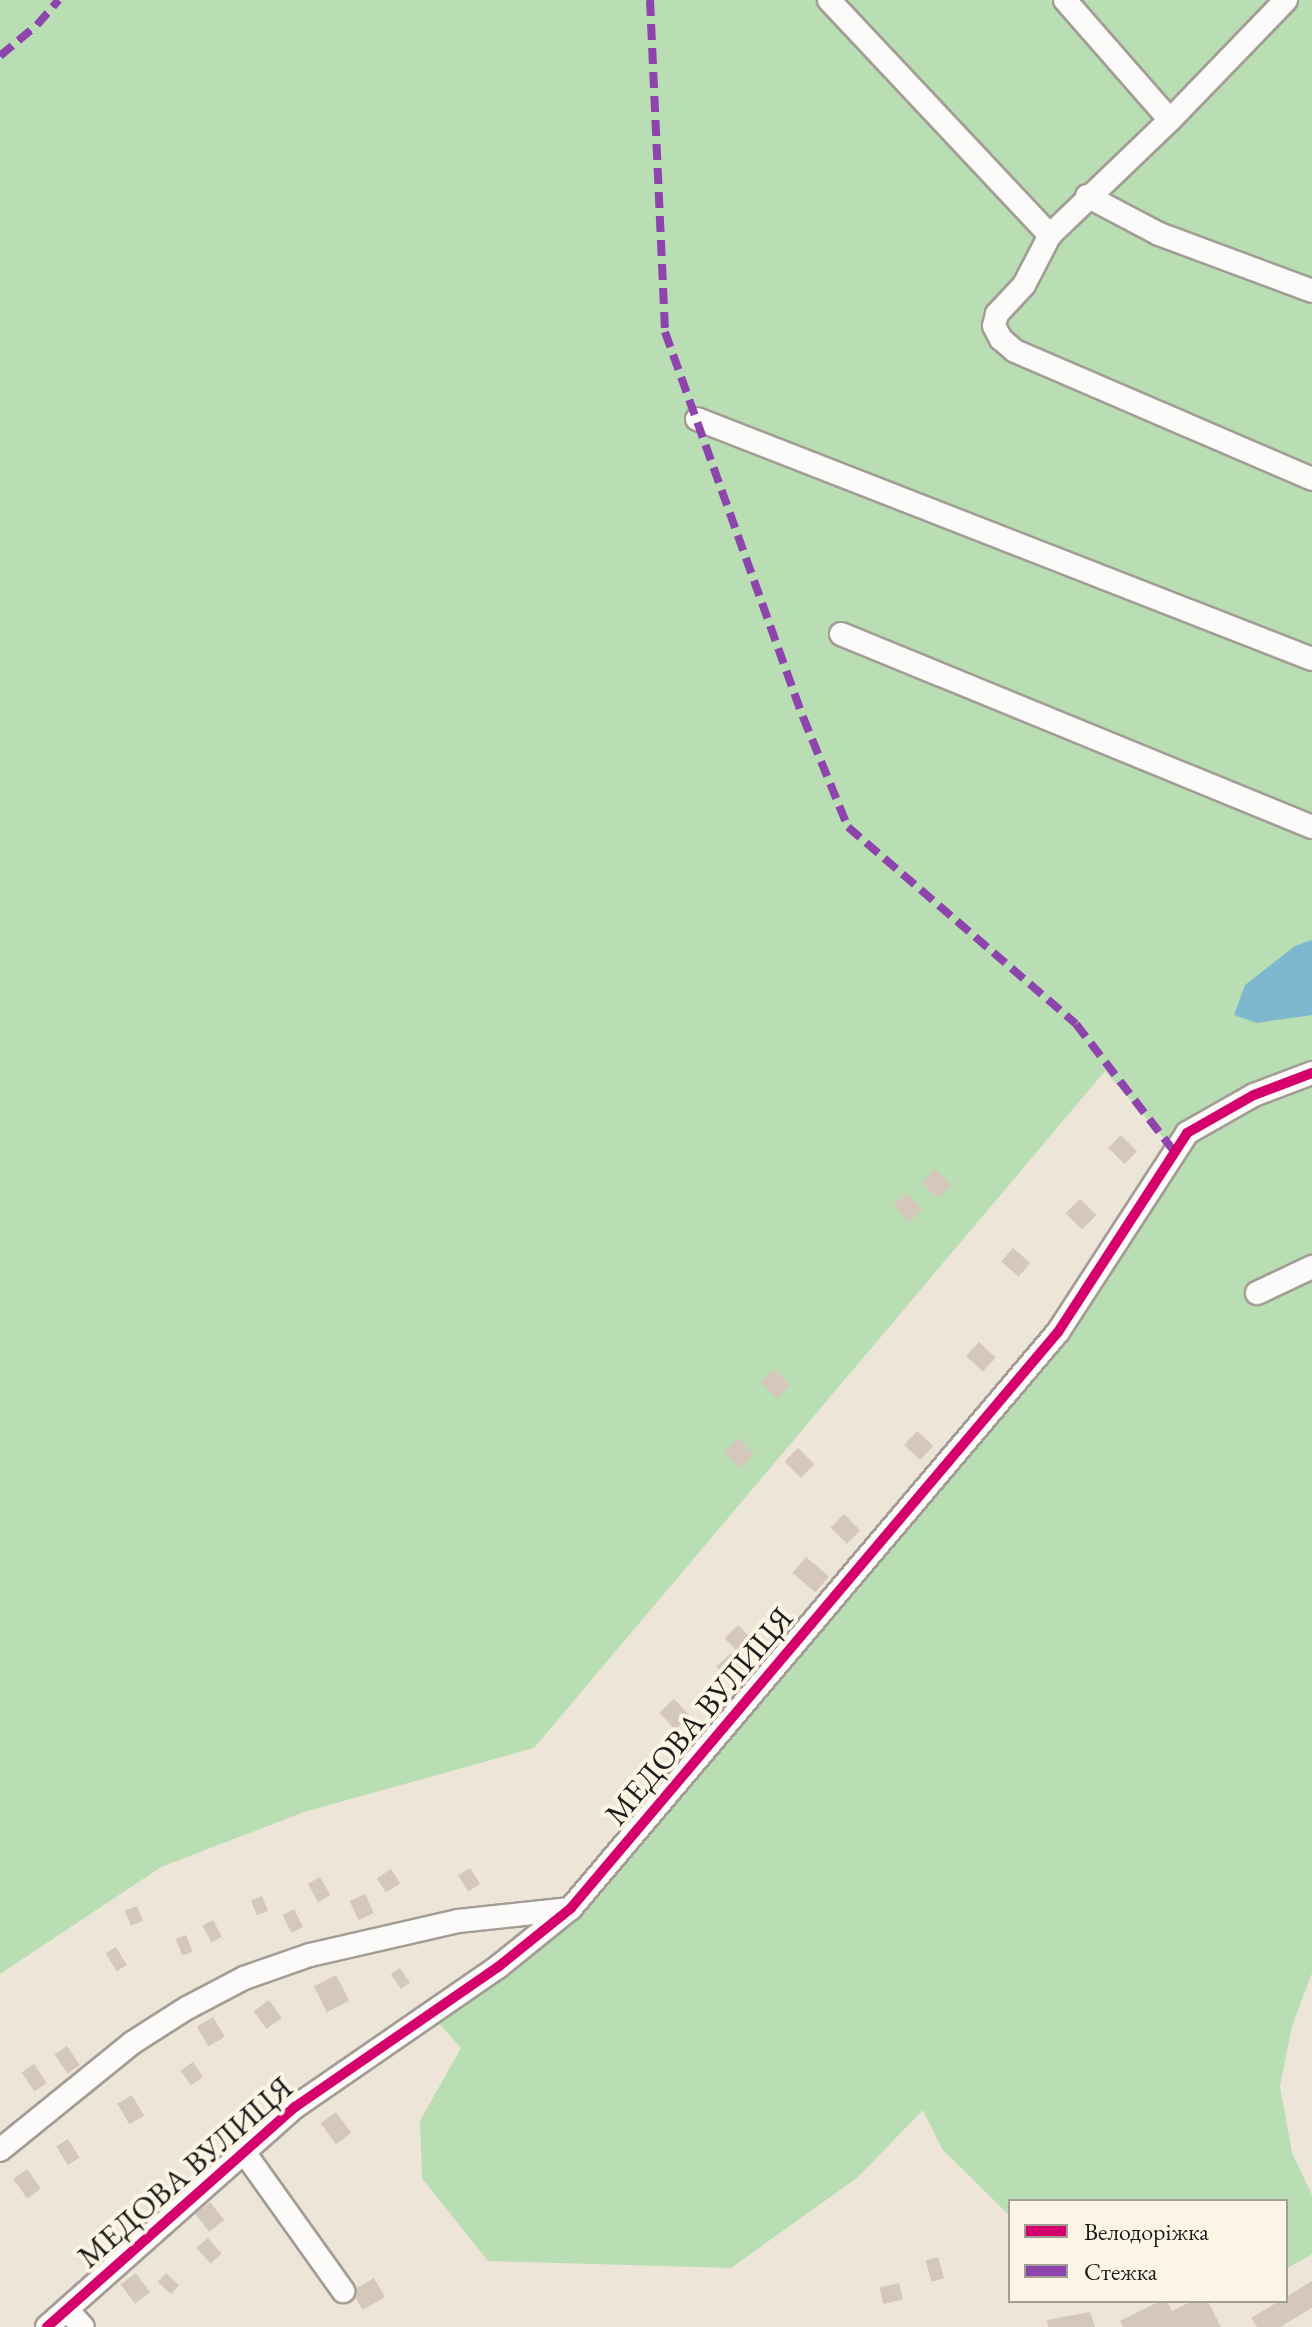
<!DOCTYPE html>
<meta charset="utf-8">
<style>
body{margin:0}
#map{position:relative;width:1312px;height:2327px;overflow:hidden;background:#ede5d8;font-family:"EB Garamond",serif}
div>[style]{position:absolute}
.green>*{inset:0;background:#b9deb3}
.water>*{inset:0;background:#7eb8cf}
.building>*{inset:0;background:#d6c7bc;transform-origin:0 0}
.roads{filter:drop-shadow(2px 0 #a29d95) drop-shadow(-2px 0 #a29d95) drop-shadow(0 2px #a29d95) drop-shadow(0 -2px #a29d95)}
.minor>*{height:22px;margin:-11px;padding:0 11px;transform-origin:11px;border-radius:11px;background:#fcfbf9}
.quiet>*{height:8px;margin-top:-4px;transform-origin:0;background:repeating-linear-gradient(90deg,#8e44ad 0 16px,transparent 0 24px)}
.cycleway>*{height:10px;margin:-5px;padding:0 5px;transform-origin:5px;border-radius:5px;background:#d6006c}
span{translate:-50% -50%;white-space:nowrap;text-align:center;line-height:1.15;-webkit-text-stroke:8px #fcf5e5;paint-order:stroke}
.street-label{font-size:32px;color:#1c1c1c}
.legend{position:absolute;left:1008px;top:2199px;width:280px;height:104px;box-sizing:border-box;background:#fcf5e5;border:2px solid #a29e95;margin:0;padding:10px 14px;list-style:none;font-size:24px;color:#1c1c1c}
.legend li{display:flex;align-items:center;gap:16px;height:40px}
.legend b{width:40px;border:2px solid #a29e95}
</style>
<div id="map">
<div class="green">
<div style="clip-path:polygon(0 0,1312px 0,1312px 1973px,1292px 2026px,1280px 2086px,1292px 2153px,1312px 2195px,1312px 2254px,1286px 2269px,1286px 2201px,1010px 2201px,1010px 2216px,942px 2149px,923px 2110px,857px 2178px,731px 2268px,488px 2261px,422px 2178px,420px 2121px,461px 2048px,436px 2020px,503px 1973px,1069px 1334px,1179px 1156px,1105px 1071px,534px 1748px,304px 1812px,161px 1867px,0 1974px)"></div>
</div>
<div class="water">
<div style="clip-path:polygon(1312px 940px,1312px 1015px,1257px 1023px,1234px 1015px,1245px 985px,1295px 946px)"></div>
</div>
<div class="building">
<div style="left:1121px;top:1135px;width:23px;height:18px;rotate:45deg"></div>
<div style="left:935px;top:1169px;width:23px;height:19px;rotate:45deg"></div>
<div style="left:906px;top:1193px;width:23px;height:18px;rotate:45deg"></div>
<div style="left:1080px;top:1199px;width:23px;height:20px;rotate:45deg"></div>
<div style="left:1013px;top:1248px;width:23px;height:18px;rotate:41deg"></div>
<div style="left:979px;top:1342px;width:23px;height:19px;rotate:43deg"></div>
<div style="left:774px;top:1369px;width:23px;height:19px;rotate:45deg"></div>
<div style="left:917px;top:1431px;width:22px;height:19px;rotate:43deg"></div>
<div style="left:738px;top:1438px;width:23px;height:20px;rotate:45deg"></div>
<div style="left:798px;top:1448px;width:23px;height:19px;rotate:45deg"></div>
<div style="left:844px;top:1514px;width:23px;height:19px;rotate:45deg"></div>
<div style="left:806px;top:1557px;width:30px;height:21px;rotate:40deg"></div>
<div style="left:738px;top:1625px;width:23px;height:19px;rotate:45deg"></div>
<div style="left:731px;top:1653px;width:23px;height:20px;rotate:47deg"></div>
<div style="left:674px;top:1699px;width:23px;height:20px;rotate:47deg"></div>
<div style="left:470px;top:1868px;width:19px;height:14px;rotate:58deg"></div>
<div style="left:391px;top:1869px;width:17px;height:17px;rotate:57deg"></div>
<div style="left:320px;top:1877px;width:21px;height:14px;rotate:61deg"></div>
<div style="left:365px;top:1894px;width:21px;height:17px;rotate:65deg"></div>
<div style="left:262px;top:1896px;width:16px;height:12px;rotate:68deg"></div>
<div style="left:137px;top:1906px;width:16px;height:13px;rotate:68deg"></div>
<div style="left:294px;top:1909px;width:20px;height:13px;rotate:63deg"></div>
<div style="left:213px;top:1920px;width:19px;height:12px;rotate:62deg"></div>
<div style="left:186px;top:1935px;width:18px;height:11px;rotate:68deg"></div>
<div style="left:116px;top:1947px;width:21px;height:12px;rotate:59deg"></div>
<div style="left:400px;top:1968px;width:18px;height:11px;rotate:56deg"></div>
<div style="left:336px;top:1975px;width:29px;height:25px;rotate:63deg"></div>
<div style="left:269px;top:2000px;width:22px;height:19px;rotate:54deg"></div>
<div style="left:213px;top:2017px;width:23px;height:19px;rotate:59deg"></div>
<div style="left:67px;top:2046px;width:23px;height:15px;rotate:56deg"></div>
<div style="left:193px;top:2062px;width:18px;height:15px;rotate:56deg"></div>
<div style="left:34px;top:2064px;width:23px;height:15px;rotate:56deg"></div>
<div style="left:132px;top:2095px;width:24px;height:17px;rotate:60deg"></div>
<div style="left:336px;top:2112px;width:26px;height:19px;rotate:54deg"></div>
<div style="left:68px;top:2139px;width:22px;height:14px;rotate:58deg"></div>
<div style="left:27px;top:2169px;width:24px;height:17px;rotate:54deg"></div>
<div style="left:210px;top:2202px;width:23px;height:19px;rotate:52deg"></div>
<div style="left:208px;top:2238px;width:21px;height:15px;rotate:49deg"></div>
<div style="left:938px;top:2257px;width:22px;height:13px;rotate:74deg"></div>
<div style="left:136px;top:2273px;width:24px;height:19px;rotate:54deg"></div>
<div style="left:166px;top:2273px;width:18px;height:12px;rotate:43deg"></div>
<div style="left:374px;top:2278px;width:22px;height:26px;rotate:60deg"></div>
<div style="clip-path:polygon(1312px 2281px,1312px 2308px,1280px 2327px,1257px 2327px,1251px 2318px,1279px 2301px,1286px 2301px,1286px 2297px)"></div>
<div style="left:899px;top:2283px;width:17px;height:20px;rotate:77deg"></div>
<div style="clip-path:polygon(1160px 2301px,1167px 2301px,1172px 2311px,1192px 2301px,1208px 2301px,1221px 2327px,1123px 2327px,1120px 2321px)"></div>
<div style="clip-path:polygon(1090px 2312px,1095px 2327px,1048px 2327px,1047px 2320px)"></div>
</div>
<div class="roads">
<div class="minor">
<div style="left:829px;top:0;width:323px;rotate:46.8deg"></div>
<div style="left:1065px;top:0;width:159px;rotate:48.8deg"></div>
<div style="left:1286px;top:0;width:167px;rotate:134deg"></div>
<div style="left:1170px;top:120px;width:166px;rotate:136.2deg"></div>
<div style="left:1050px;top:235px;width:56px;rotate:117.5deg"></div>
<div style="left:1024px;top:285px;width:40px;rotate:133deg"></div>
<div style="left:997px;top:314px;width:12px;rotate:104deg"></div>
<div style="left:994px;top:326px;width:15px;rotate:62deg"></div>
<div style="left:1001px;top:339px;width:18px;rotate:41deg"></div>
<div style="left:1015px;top:351px;width:323px;rotate:23.3deg"></div>
<div style="left:1087px;top:196px;width:81px;rotate:27.8deg"></div>
<div style="left:1159px;top:234px;width:163px;rotate:20.4deg"></div>
<div style="left:697px;top:419px;width:660px;rotate:21.32deg"></div>
<div style="left:841px;top:634px;width:509px;rotate:22.28deg"></div>
<div style="left:1257px;top:1293px;width:61px;rotate:-25.3deg"></div>
<div style="left:0;top:2150px;width:170px;rotate:-39deg"></div>
<div style="left:132px;top:2043px;width:65px;rotate:-32.5deg"></div>
<div style="left:187px;top:2008px;width:64px;rotate:-27.8deg"></div>
<div style="left:244px;top:1978px;width:70px;rotate:-19.2deg"></div>
<div style="left:310px;top:1955px;width:152px;rotate:-12.9deg"></div>
<div style="left:458px;top:1921px;width:113px;rotate:-6.1deg"></div>
<div style="left:244px;top:2152px;width:171px;rotate:54.5deg"></div>
<div style="left:67px;top:2310px;width:23px;rotate:47deg"></div>
<div style="left:47px;top:2327px;width:332px;rotate:-41.6deg"></div>
<div style="left:295px;top:2107px;width:247px;rotate:-34.6deg"></div>
<div style="left:498px;top:1967px;width:94px;rotate:-38.9deg"></div>
<div style="left:571px;top:1908px;width:754px;rotate:-49.79deg"></div>
<div style="left:1058px;top:1332px;width:237px;rotate:-57deg"></div>
<div style="left:1187px;top:1133px;width:77px;rotate:-29.6deg"></div>
<div style="left:1254px;top:1095px;width:62px;rotate:-20.8deg"></div>
</div>
</div>
<div class="quiet">
<div style="left:650px;top:0;width:332px;rotate:87.4deg"></div>
<div style="left:665px;top:332px;width:409px;rotate:70.3deg"></div>
<div style="left:803px;top:717px;width:119px;rotate:67.8deg"></div>
<div style="left:848px;top:827px;width:301px;rotate:40.8deg"></div>
<div style="left:1076px;top:1024px;width:159px;rotate:52.4deg"></div>
<div style="left:0;top:56px;width:48px;rotate:-40deg"></div>
<div style="left:37px;top:25px;width:33px;rotate:-49deg"></div>
</div>
<div class="cycleway">
<div style="left:47px;top:2327px;width:332px;rotate:-41.6deg"></div>
<div style="left:295px;top:2107px;width:247px;rotate:-34.6deg"></div>
<div style="left:498px;top:1967px;width:94px;rotate:-38.9deg"></div>
<div style="left:571px;top:1908px;width:754px;rotate:-49.79deg"></div>
<div style="left:1058px;top:1332px;width:237px;rotate:-57deg"></div>
<div style="left:1187px;top:1133px;width:77px;rotate:-29.6deg"></div>
<div style="left:1254px;top:1095px;width:62px;rotate:-20.8deg"></div>
</div>
<div class="street-label">
<span style="left:699px;top:1716px;rotate:-50deg">МЕДОВА ВУЛИЦЯ</span>
<span style="left:185px;top:2172px;rotate:-41deg">МЕДОВА ВУЛИЦЯ</span>
</div>
<ul class="legend">
<li><b style="height:10px;background:#d6006c"></b>Велодоріжка</li>
<li><b style="height:10px;background:#8e44ad"></b>Стежка</li>
</ul>
</div>
